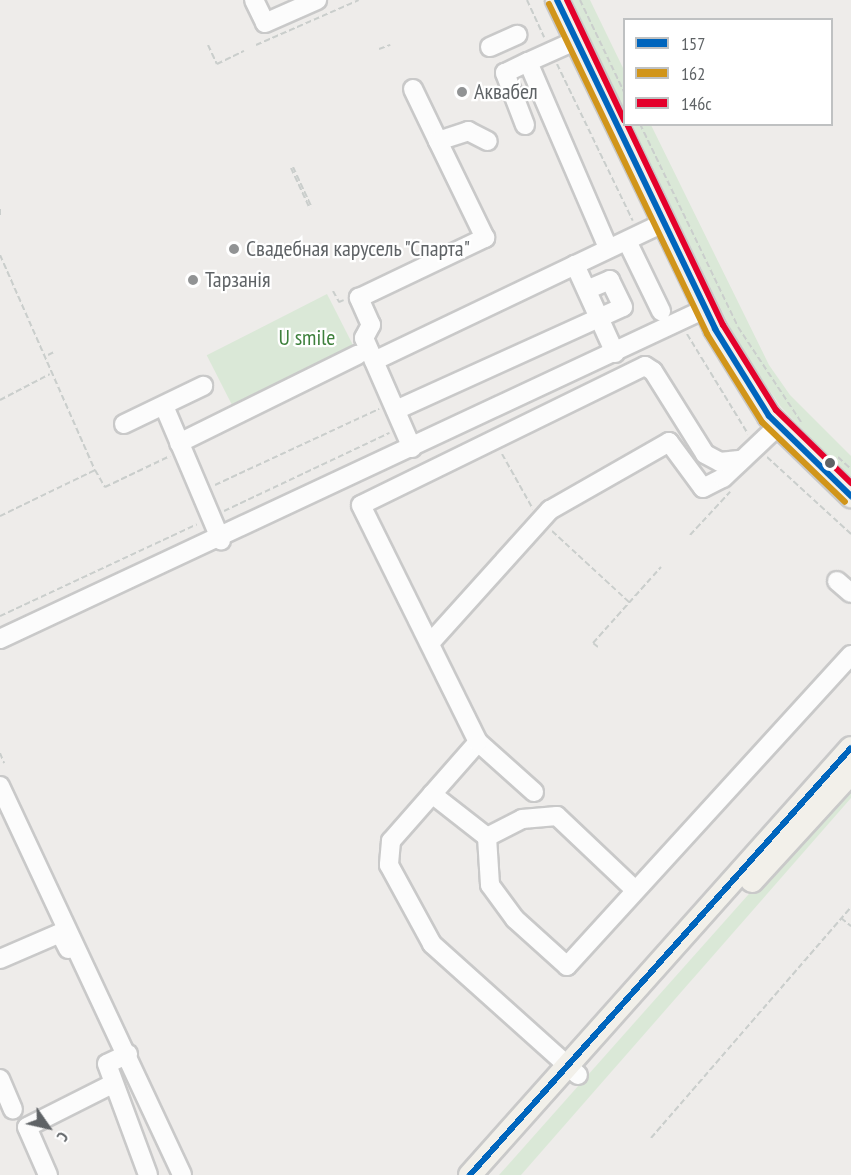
<!DOCTYPE html>
<meta charset="utf-8">
<style>
body{margin:0}
#map{position:relative;width:851px;height:1175px;overflow:hidden;background:#eeecea;font-family:"PT Sans Narrow",sans-serif}
div>[style]{position:absolute}
.green>*{inset:0;background:#dae8d7;transform-origin:0 0}
.path>*{height:2px;margin-top:-1px;transform-origin:0;background:repeating-linear-gradient(90deg,#cacecc 0 6px,transparent 0 9px)}
.roads{filter:drop-shadow(2px 0 #c9c9c9) drop-shadow(-2px 0 #c9c9c9) drop-shadow(0 2px #c9c9c9) drop-shadow(0 -2px #c9c9c9)}
.minor>*{height:18px;margin:-9px;padding:0 9px;transform-origin:9px;border-radius:9px;background:#fcfcfc}
.major>*{height:22px;margin:-11px;padding:0 11px;transform-origin:11px;border-radius:11px;background:#f2f0ea}
.bus-1>*{height:6px;margin:-3px;padding:0 3px;transform-origin:3px;border-radius:3px;background:#0065bd}
.bus-2>*{height:6px;margin:-3px;padding:0 3px;transform-origin:3px;border-radius:3px;background:#d1951a}
.bus-3>*{height:6px;margin:-3px;padding:0 3px;transform-origin:3px;border-radius:3px;background:#e4002b}
.dots>*{width:16px;height:16px;translate:-50% -50%;box-sizing:border-box;border:3px solid #fff;border-radius:50%}
span{translate:-50% -50%;white-space:nowrap;text-align:center;line-height:1.15;-webkit-text-stroke:4.5px #fff;paint-order:stroke}
.poi-label{font-size:22px;color:#5f6366}
.left{translate:0 -50%;text-align:left}
.park-label{font-size:22px;color:#3e803c}
.legend{position:absolute;left:623px;top:18px;width:210px;height:108px;box-sizing:border-box;background:#fff;border:2px solid #bfc1c2;margin:0;padding:8px 10px;list-style:none;font-size:18px;color:#5f6366}
.legend li{display:flex;align-items:center;gap:12px;height:30px}
.legend b{width:30px;border:2px solid #bfc1c2}
.north{position:absolute;left:18px;top:1097px;width:60px;height:60px;-webkit-text-stroke:4px #fff;paint-order:stroke;rotate:124deg;font-size:16px;font-weight:700;line-height:24px;text-align:center;color:#5f6366}
.north::after{content:'';display:block;margin:auto;width:21px;height:27px;background:#5f6366;clip-path:polygon(50% 0,100% 100%,50% 72%,0 100%)}
</style>
<div id="map">
<div class="green">
<div style="clip-path:polygon(572px 0,590px 0,624px 70px,624px 110px)"></div>
<div style="clip-path:polygon(632px 125px,651px 125px,769px 365px,790px 395px,851px 456px,851px 480px,781px 407px,739px 346px)"></div>
<div style="left:327px;top:294px;width:60px;height:135px;rotate:63deg"></div>
<div style="clip-path:polygon(851px 779px,851px 798px,521px 1175px,499px 1175px)"></div>
</div>
<div class="path">
<div style="left:527px;top:0;width:41px;rotate:65.3deg"></div>
<div style="left:580px;top:0;width:102px;rotate:64.4deg"></div>
<div style="left:208px;top:45px;width:21px;rotate:65deg"></div>
<div style="left:217px;top:64px;width:30px;rotate:-26deg"></div>
<div style="left:256px;top:45px;width:112px;rotate:-23.6deg"></div>
<div style="left:379px;top:49px;width:12px;rotate:-20deg"></div>
<div style="left:557px;top:64px;width:174px;rotate:64.2deg"></div>
<div style="left:640px;top:124px;width:225px;rotate:64.2deg"></div>
<div style="left:738px;top:327px;width:114px;rotate:56.4deg"></div>
<div style="left:293px;top:167px;width:45px;rotate:65.1deg"></div>
<div style="left:291px;top:168px;width:45px;rotate:65.1deg"></div>
<div style="left:0;top:209px;width:8px;rotate:90deg"></div>
<div style="left:0;top:255px;width:235px;rotate:66.2deg"></div>
<div style="left:333px;top:291px;width:13px;rotate:61deg"></div>
<div style="left:339px;top:302px;width:5px;rotate:-22deg"></div>
<div style="left:687px;top:334px;width:117px;rotate:58.6deg"></div>
<div style="left:48px;top:355px;width:7px;rotate:-27deg"></div>
<div style="left:0;top:400px;width:56px;rotate:-27.5deg"></div>
<div style="left:502px;top:454px;width:63px;rotate:60.6deg"></div>
<div style="left:767px;top:457px;width:114px;rotate:42.5deg"></div>
<div style="left:838px;top:457px;width:18px;rotate:43deg"></div>
<div style="left:215px;top:485px;width:181px;rotate:-24.9deg"></div>
<div style="left:224px;top:511px;width:183px;rotate:-25.3deg"></div>
<div style="left:0;top:516px;width:106px;rotate:-25.8deg"></div>
<div style="left:95px;top:470px;width:20px;rotate:60deg"></div>
<div style="left:105px;top:487px;width:72px;rotate:-25.5deg"></div>
<div style="left:552px;top:531px;width:106px;rotate:42.7deg"></div>
<div style="left:690px;top:535px;width:59px;rotate:-47.1deg"></div>
<div style="left:0;top:616px;width:217px;rotate:-25deg"></div>
<div style="left:598px;top:647px;width:6px;rotate:-141deg"></div>
<div style="left:593px;top:643px;width:102px;rotate:-48.2deg"></div>
<div style="left:0;top:753px;width:11px;rotate:68deg"></div>
<div style="left:841px;top:918px;width:13px;rotate:39deg"></div>
<div style="left:651px;top:1138px;width:306px;rotate:-49.1deg"></div>
</div>
<div class="roads">
<div class="minor">
<div style="left:254px;top:0;width:25px;rotate:64deg"></div>
<div style="left:265px;top:23px;width:57px;rotate:-23.9deg"></div>
<div style="left:577px;top:40px;width:54px;rotate:155.8deg"></div>
<div style="left:528px;top:62px;width:202px;rotate:66.7deg"></div>
<div style="left:490px;top:47px;width:30px;rotate:-24deg"></div>
<div style="left:413px;top:89px;width:58px;rotate:64.3deg"></div>
<div style="left:525px;top:125px;width:56px;rotate:-111deg"></div>
<div style="left:505px;top:73px;width:25px;rotate:-26deg"></div>
<div style="left:627px;top:241px;width:78px;rotate:64.1deg"></div>
<div style="left:615px;top:353px;width:97px;rotate:-114.4deg"></div>
<div style="left:575px;top:265px;width:98px;rotate:-25.5deg"></div>
<div style="left:374px;top:361px;width:223px;rotate:-25.5deg"></div>
<div style="left:164px;top:406px;width:146px;rotate:67deg"></div>
<div style="left:396px;top:410px;width:249px;rotate:-24.4deg"></div>
<div style="left:623px;top:307px;width:30px;rotate:-116deg"></div>
<div style="left:610px;top:280px;width:25px;rotate:157deg"></div>
<div style="left:124px;top:424px;width:88px;rotate:-25.7deg"></div>
<div style="left:179px;top:443px;width:199px;rotate:-26.3deg"></div>
<div style="left:412px;top:448px;width:120px;rotate:-113.6deg"></div>
<div style="left:364px;top:338px;width:15px;rotate:-62deg"></div>
<div style="left:371px;top:325px;width:30px;rotate:-114deg"></div>
<div style="left:359px;top:298px;width:140px;rotate:-25.5deg"></div>
<div style="left:485px;top:238px;width:108px;rotate:-115.9deg"></div>
<div style="left:438px;top:141px;width:32px;rotate:-18deg"></div>
<div style="left:468px;top:131px;width:22px;rotate:27deg"></div>
<div style="left:837px;top:581px;width:18px;rotate:41deg"></div>
<div style="left:0;top:639px;width:778px;rotate:-25.08deg"></div>
<div style="left:431px;top:642px;width:178px;rotate:-48deg"></div>
<div style="left:550px;top:510px;width:137px;rotate:-29.7deg"></div>
<div style="left:669px;top:442px;width:57px;rotate:53.5deg"></div>
<div style="left:703px;top:488px;width:22px;rotate:-27deg"></div>
<div style="left:723px;top:478px;width:76px;rotate:-43.4deg"></div>
<div style="left:478px;top:742px;width:132px;rotate:131.3deg"></div>
<div style="left:391px;top:841px;width:24px;rotate:95deg"></div>
<div style="left:389px;top:865px;width:90px;rotate:61.4deg"></div>
<div style="left:432px;top:944px;width:196px;rotate:41.9deg"></div>
<div style="left:0;top:786px;width:429px;rotate:64.9deg"></div>
<div style="left:534px;top:792px;width:75px;rotate:-138.2deg"></div>
<div style="left:478px;top:742px;width:264px;rotate:-116.3deg"></div>
<div style="left:361px;top:505px;width:316px;rotate:-26.1deg"></div>
<div style="left:645px;top:366px;width:9px;rotate:32deg"></div>
<div style="left:653px;top:371px;width:98px;rotate:57.9deg"></div>
<div style="left:705px;top:454px;width:17px;rotate:28deg"></div>
<div style="left:720px;top:462px;width:19px;rotate:-6deg"></div>
<div style="left:432px;top:794px;width:70px;rotate:38deg"></div>
<div style="left:487px;top:837px;width:48px;rotate:86.4deg"></div>
<div style="left:490px;top:885px;width:42px;rotate:53.7deg"></div>
<div style="left:515px;top:919px;width:70px;rotate:42.1deg"></div>
<div style="left:567px;top:966px;width:421px;rotate:-47.6deg"></div>
<div style="left:487px;top:837px;width:39px;rotate:-27deg"></div>
<div style="left:522px;top:819px;width:35px;rotate:-5deg"></div>
<div style="left:557px;top:816px;width:108px;rotate:43.5deg"></div>
<div style="left:0;top:959px;width:65px;rotate:-23.4deg"></div>
<div style="left:60px;top:933px;width:18px;rotate:63deg"></div>
<div style="left:128px;top:1054px;width:23px;rotate:155deg"></div>
<div style="left:107px;top:1064px;width:118px;rotate:69.7deg"></div>
<div style="left:0;top:1079px;width:33px;rotate:67deg"></div>
<div style="left:48px;top:1175px;width:52px;rotate:-113.6deg"></div>
<div style="left:27px;top:1127px;width:95px;rotate:-26.8deg"></div>
</div>
<div class="major">
<div style="left:557px;top:0;width:365px;rotate:64.3deg"></div>
<div style="left:715px;top:329px;width:102px;rotate:58.2deg"></div>
<div style="left:769px;top:416px;width:115px;rotate:44.3deg"></div>
<div style="left:752px;top:881px;width:147px;rotate:-47.5deg"></div>
<div style="left:470px;top:1175px;width:572px;rotate:-48.26deg"></div>
</div>
</div>
<div class="bus-1">
<div style="left:557px;top:0;width:365px;rotate:64.3deg"></div>
<div style="left:715px;top:329px;width:102px;rotate:58.2deg"></div>
<div style="left:769px;top:416px;width:115px;rotate:44.3deg"></div>
<div style="left:470px;top:1175px;width:572px;rotate:-48.26deg"></div>
</div>
<div class="bus-2">
<div style="left:549px;top:4px;width:366px;rotate:64.4deg"></div>
<div style="left:707px;top:334px;width:104px;rotate:58deg"></div>
<div style="left:762px;top:422px;width:115px;rotate:43.9deg"></div>
</div>
<div class="bus-3">
<div style="left:567px;top:0;width:133px;rotate:64.6deg"></div>
<div style="left:627px;top:124px;width:223px;rotate:64.5deg"></div>
<div style="left:723px;top:325px;width:100px;rotate:58.1deg"></div>
<div style="left:776px;top:410px;width:105px;rotate:44.2deg"></div>
</div>
<div class="dots">
<div style="left:462px;top:92px;background:#919394"></div>
<div style="left:234px;top:249px;background:#919394"></div>
<div style="left:193px;top:280px;background:#919394"></div>
<div style="left:830px;top:463px;background:#5f6366"></div>
</div>
<div class="poi-label">
<span class="left" style="left:474px;top:92px">Аквабел</span>
<span class="left" style="left:246px;top:249px">Свадебная карусель "Спарта"</span>
<span class="left" style="left:205px;top:280px">Тарзанія</span>
</div>
<div class="park-label">
<span style="left:307px;top:338px">U smile</span>
</div>
<ul class="legend">
<li><b style="height:8px;background:#0065bd"></b>157</li>
<li><b style="height:8px;background:#d1951a"></b>162</li>
<li><b style="height:8px;background:#e4002b"></b>146с</li>
</ul>
<div class="north">С</div>
</div>
